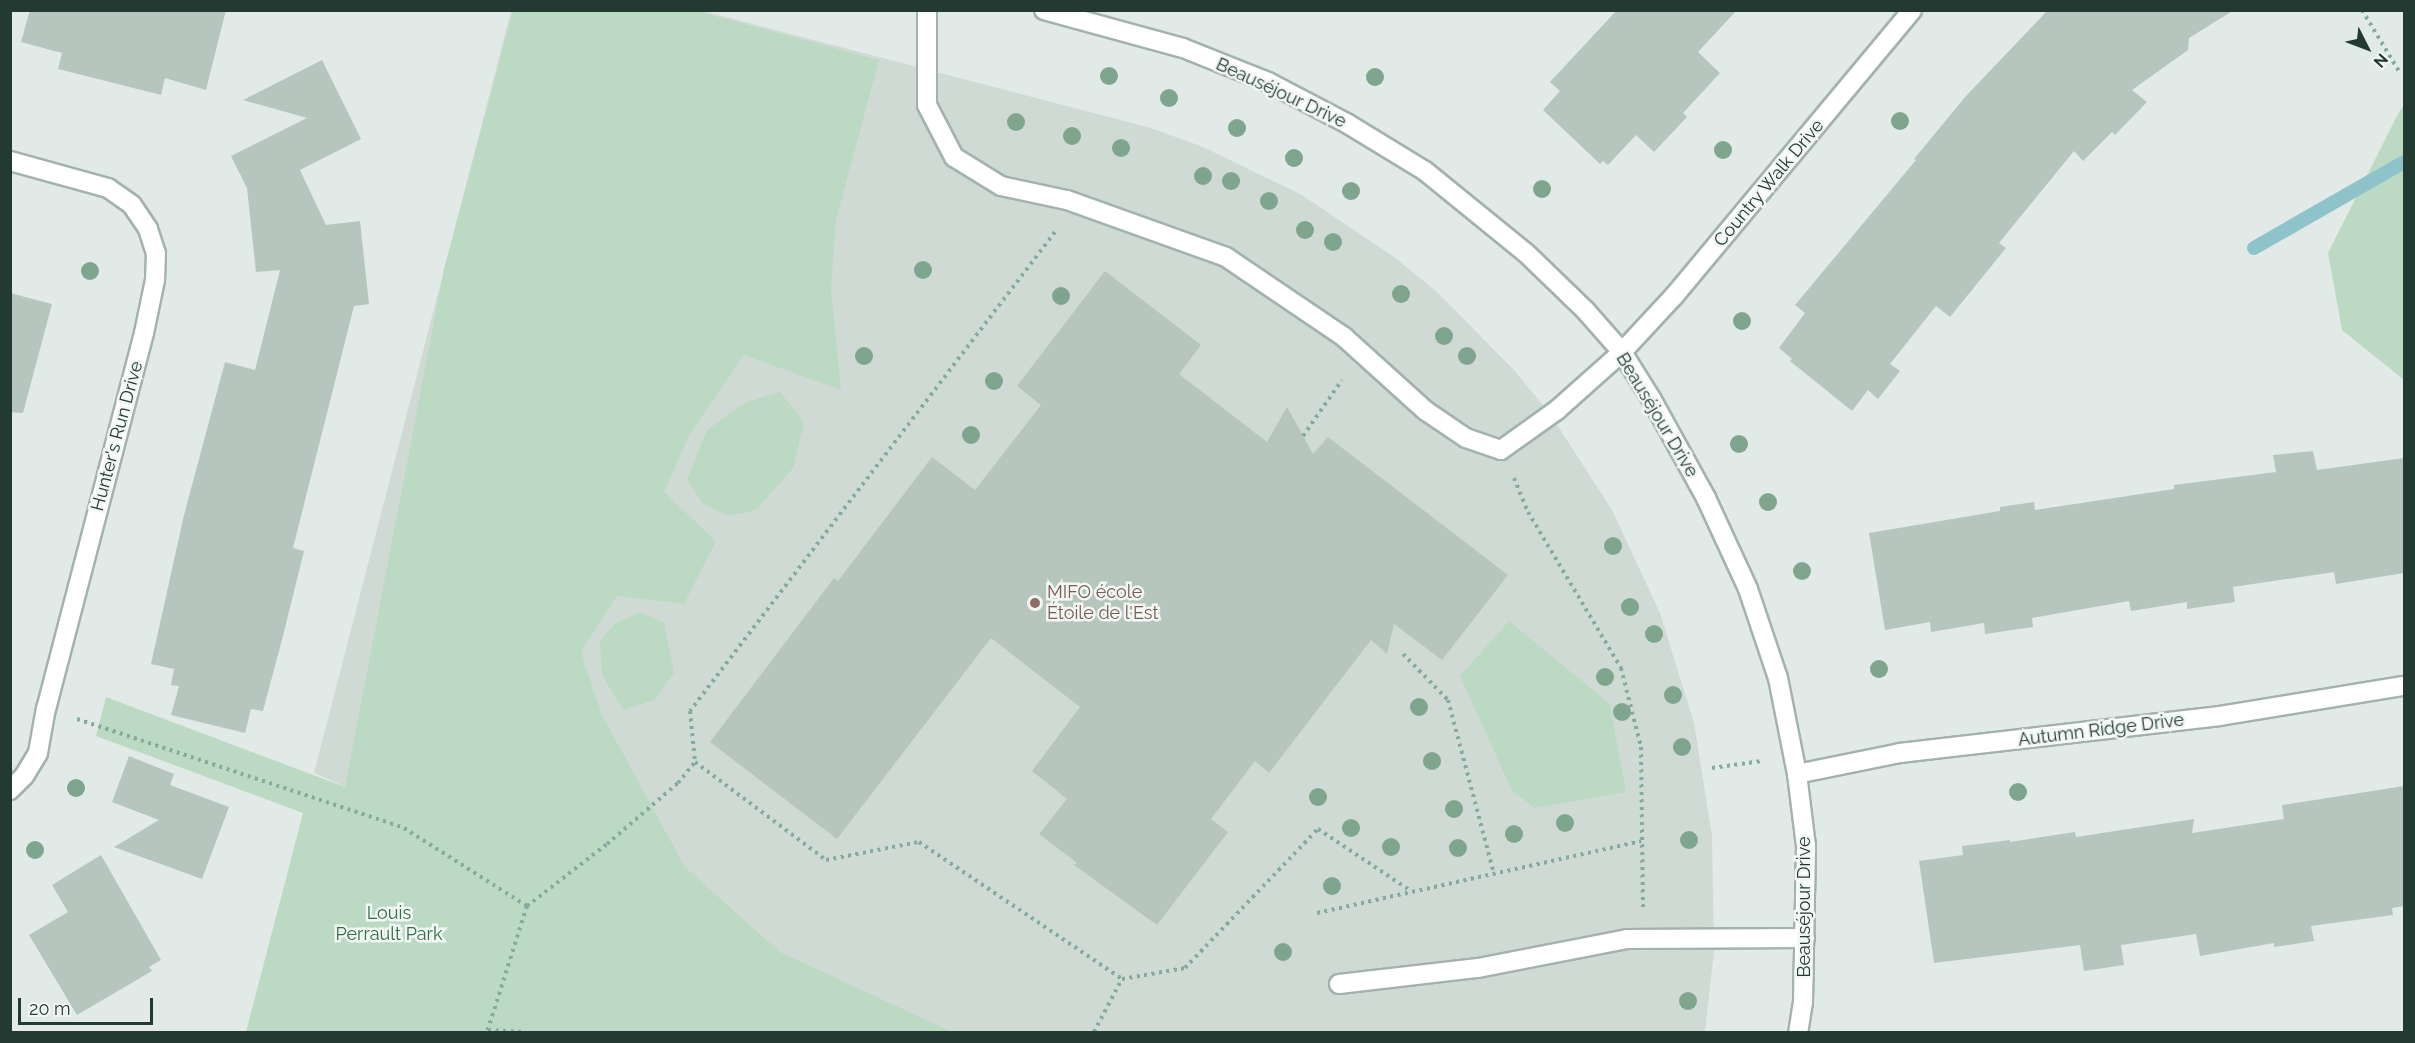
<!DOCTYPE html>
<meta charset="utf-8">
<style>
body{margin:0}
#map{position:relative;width:2415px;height:1043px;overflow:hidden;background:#e1eae6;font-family:Raleway,sans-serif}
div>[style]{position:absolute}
.built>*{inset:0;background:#d0dad5}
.green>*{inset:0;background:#bcdac3}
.stream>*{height:14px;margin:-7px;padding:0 7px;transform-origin:7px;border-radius:7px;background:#8ec3cb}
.building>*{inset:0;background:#b7c5bf}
.path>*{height:4px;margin-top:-2px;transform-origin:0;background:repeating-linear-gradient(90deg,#85ab9e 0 3px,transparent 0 7.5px)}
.roads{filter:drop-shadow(2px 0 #a4b2ad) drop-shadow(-2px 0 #a4b2ad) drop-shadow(0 2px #a4b2ad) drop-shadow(0 -2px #a4b2ad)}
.lane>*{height:18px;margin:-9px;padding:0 9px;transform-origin:9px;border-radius:9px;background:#fff}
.street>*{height:18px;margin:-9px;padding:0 9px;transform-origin:9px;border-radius:9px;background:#fff}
.secondary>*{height:18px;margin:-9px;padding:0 9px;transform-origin:9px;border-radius:9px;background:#fff}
.trees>*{width:18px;height:18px;margin:-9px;border-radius:50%;background:#80a58f}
.dots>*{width:16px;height:16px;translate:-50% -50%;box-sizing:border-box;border:3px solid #f2f7f4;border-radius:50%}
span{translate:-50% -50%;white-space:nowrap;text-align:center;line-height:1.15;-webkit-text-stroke:5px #f2f7f4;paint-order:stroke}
.street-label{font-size:18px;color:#233a33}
.education-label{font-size:18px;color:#785e54}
.left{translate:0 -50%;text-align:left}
.park-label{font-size:18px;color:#316d47}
.frame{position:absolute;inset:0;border:12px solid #233a33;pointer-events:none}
.north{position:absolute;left:2337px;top:18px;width:60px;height:60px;-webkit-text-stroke:4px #f2f7f4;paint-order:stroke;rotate:132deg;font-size:16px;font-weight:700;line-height:24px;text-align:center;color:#233a33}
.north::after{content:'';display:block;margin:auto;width:21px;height:27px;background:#233a33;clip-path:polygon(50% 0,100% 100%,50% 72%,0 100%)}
.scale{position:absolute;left:18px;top:998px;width:135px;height:27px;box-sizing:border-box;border:3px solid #233a33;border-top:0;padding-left:8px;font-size:18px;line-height:21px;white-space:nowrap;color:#233a33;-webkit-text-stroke:4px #f2f7f4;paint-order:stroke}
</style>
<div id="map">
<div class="built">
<div style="clip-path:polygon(511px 11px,703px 11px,1151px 128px,1203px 147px,1302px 195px,1394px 257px,1437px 292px,1514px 370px,1550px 414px,1612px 510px,1660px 613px,1694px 723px,1712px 836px,1714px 951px,1705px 1032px,902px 1032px,314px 773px)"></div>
</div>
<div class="green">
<div style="clip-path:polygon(513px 11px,696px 11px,879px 60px,836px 220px,831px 289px,841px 390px,744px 355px,689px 436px,664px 492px,716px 541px,684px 604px,617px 596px,581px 652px,602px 715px,685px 867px,780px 952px,952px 1032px,246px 1032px,303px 813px,96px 736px,106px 697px,345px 787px,444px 269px)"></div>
<div style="clip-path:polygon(2404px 105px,2404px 380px,2342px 330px,2328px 253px,2399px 112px)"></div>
<div style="clip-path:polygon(780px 392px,804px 422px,794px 467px,756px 510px,729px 516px,702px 503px,687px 480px,707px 430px,744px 403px)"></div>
<div style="clip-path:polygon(640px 612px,664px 623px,674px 673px,655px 700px,623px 710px,602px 675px,600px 642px,614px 624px)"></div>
<div style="clip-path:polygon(1509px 621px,1610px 704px,1626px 792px,1535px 808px,1512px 791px,1460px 676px)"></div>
</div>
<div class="stream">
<div style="left:2254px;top:248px;width:173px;rotate:-29.8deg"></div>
</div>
<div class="building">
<div style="clip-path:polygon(30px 10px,226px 10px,206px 90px,165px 78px,161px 95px,58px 69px,62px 53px,21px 42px)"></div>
<div style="clip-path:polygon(1617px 10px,1737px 10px,1698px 52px,1720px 73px,1683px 113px,1687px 117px,1654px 152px,1636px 135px,1608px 165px,1603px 161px,1600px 164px,1543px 110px,1560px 91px,1550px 82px)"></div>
<div style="clip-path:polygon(2048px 10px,2234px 10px,2189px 38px,2188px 50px,2132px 90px,2147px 102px,2115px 135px,2112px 132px,2083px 161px,2074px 151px,1999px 243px,2006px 248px,1950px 317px,1936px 306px,1890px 364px,1900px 371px,1878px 399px,1868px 390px,1852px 411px,1790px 361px,1792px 359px,1779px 348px,1805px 313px,1795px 305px,1916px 160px,1914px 159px,1966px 96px)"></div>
<div style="clip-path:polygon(322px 60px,361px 139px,300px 170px,326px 225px,360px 221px,369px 304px,354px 306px,293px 548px,304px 551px,283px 636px,263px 711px,251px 709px,245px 733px,171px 715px,179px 686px,171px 685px,174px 669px,151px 664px,184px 515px,225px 362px,255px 370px,280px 270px,256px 272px,247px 188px,231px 156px,307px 118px,243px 100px)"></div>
<div style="clip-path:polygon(1105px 271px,1201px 345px,1179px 374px,1267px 442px,1287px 407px,1313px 454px,1328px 437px,1508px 575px,1442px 660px,1394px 624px,1387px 654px,1371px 640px,1269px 773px,1255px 761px,1211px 819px,1228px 832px,1157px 925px,1074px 865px,1077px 863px,1039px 834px,1067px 799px,1032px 771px,1080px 707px,991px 638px,837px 839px,710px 742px,834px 578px,838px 581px,932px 457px,975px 490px,1041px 405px,1017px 386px)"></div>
<div style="clip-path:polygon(10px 293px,52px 304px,23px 413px,10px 412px)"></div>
<div style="clip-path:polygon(2313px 451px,2317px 470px,2404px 458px,2404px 573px,2336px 584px,2334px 572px,2233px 587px,2235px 602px,2187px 609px,2187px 602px,2131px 611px,2129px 601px,2032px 618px,2033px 627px,1985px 634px,1984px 623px,1931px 632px,1930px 622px,1885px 630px,1869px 533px,2000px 511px,2000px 507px,2034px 502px,2035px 510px,2174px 489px,2174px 485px,2276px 472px,2273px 455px)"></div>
<div style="clip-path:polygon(129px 756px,174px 774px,170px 785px,229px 807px,202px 879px,114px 847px,159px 820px,112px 802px)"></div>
<div style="clip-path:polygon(2404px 786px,2404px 906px,2392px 908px,2393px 915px,2311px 926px,2314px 941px,2274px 947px,2274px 943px,2200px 956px,2196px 934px,2121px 945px,2124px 965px,2084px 971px,2080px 945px,1934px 963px,1919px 861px,1963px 855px,1962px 846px,2010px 840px,2010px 842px,2075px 832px,2076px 837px,2194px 819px,2192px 833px,2284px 819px,2282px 805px)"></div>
<div style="clip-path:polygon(101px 855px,161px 960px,149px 967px,152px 971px,77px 1015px,29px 935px,68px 912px,52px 885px)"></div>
</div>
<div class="path">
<div style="left:2362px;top:10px;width:74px;rotate:58.9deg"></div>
<div style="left:1055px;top:232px;width:602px;rotate:127.31deg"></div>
<div style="left:690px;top:711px;width:51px;rotate:84.4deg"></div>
<div style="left:695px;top:762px;width:164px;rotate:36.8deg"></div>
<div style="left:826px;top:860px;width:95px;rotate:-11deg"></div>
<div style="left:919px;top:842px;width:245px;rotate:34deg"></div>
<div style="left:1122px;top:979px;width:64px;rotate:-9.9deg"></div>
<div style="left:1185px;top:968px;width:192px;rotate:-46.3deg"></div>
<div style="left:1318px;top:829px;width:112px;rotate:33.7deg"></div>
<div style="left:1303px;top:436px;width:68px;rotate:-55.1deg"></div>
<div style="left:1514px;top:478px;width:37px;rotate:68deg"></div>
<div style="left:1528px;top:512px;width:182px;rotate:59.2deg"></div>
<div style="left:1621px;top:668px;width:81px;rotate:75.8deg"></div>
<div style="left:1641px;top:747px;width:160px;rotate:89.3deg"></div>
<div style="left:1403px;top:654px;width:64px;rotate:45.6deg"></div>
<div style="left:1448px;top:700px;width:180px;rotate:75.2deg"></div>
<div style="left:77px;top:719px;width:345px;rotate:18.4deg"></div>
<div style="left:404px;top:828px;width:146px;rotate:32.4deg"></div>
<div style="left:527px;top:906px;width:132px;rotate:107.6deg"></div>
<div style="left:1712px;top:768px;width:50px;rotate:-8deg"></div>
<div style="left:527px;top:906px;width:101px;rotate:-37.8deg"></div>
<div style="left:607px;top:844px;width:94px;rotate:-40.7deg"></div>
<div style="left:678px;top:783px;width:27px;rotate:-51deg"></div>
<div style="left:1317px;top:913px;width:332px;rotate:-12.5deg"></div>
<div style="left:488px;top:1030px;width:36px;rotate:3deg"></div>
<div style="left:1094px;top:1032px;width:60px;rotate:-62.2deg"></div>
</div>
<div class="roads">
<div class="lane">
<div style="left:927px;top:10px;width:95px;rotate:90deg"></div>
<div style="left:927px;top:105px;width:59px;rotate:62.6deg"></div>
<div style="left:954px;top:157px;width:55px;rotate:31.7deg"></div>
<div style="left:1001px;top:186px;width:67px;rotate:12deg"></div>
<div style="left:1067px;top:200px;width:169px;rotate:19.7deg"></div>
<div style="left:1226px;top:257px;width:143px;rotate:34.1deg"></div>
<div style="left:1344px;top:337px;width:110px;rotate:42.1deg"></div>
<div style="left:1426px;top:411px;width:48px;rotate:34deg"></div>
<div style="left:1466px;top:438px;width:37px;rotate:19deg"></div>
<div style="left:1501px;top:450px;width:69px;rotate:-35.5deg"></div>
<div style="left:1557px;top:410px;width:87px;rotate:-41.7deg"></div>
<div style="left:1339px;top:984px;width:140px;rotate:-6.6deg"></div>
<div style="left:1478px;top:968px;width:152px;rotate:-11deg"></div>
<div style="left:1627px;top:939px;width:178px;rotate:-0.3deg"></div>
</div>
<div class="street">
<div style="left:10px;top:161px;width:102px;rotate:15.4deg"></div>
<div style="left:108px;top:188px;width:29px;rotate:35deg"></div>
<div style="left:132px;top:205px;width:29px;rotate:56deg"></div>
<div style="left:148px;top:229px;width:25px;rotate:72deg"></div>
<div style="left:156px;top:253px;width:27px;rotate:92deg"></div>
<div style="left:155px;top:280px;width:54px;rotate:101.7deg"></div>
<div style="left:144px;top:333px;width:388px;rotate:104.6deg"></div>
<div style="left:46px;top:708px;width:46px;rotate:100.1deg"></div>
<div style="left:38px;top:753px;width:27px;rotate:121deg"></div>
<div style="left:24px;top:776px;width:20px;rotate:135deg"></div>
<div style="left:1622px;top:352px;width:76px;rotate:-47.1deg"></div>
<div style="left:1674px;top:296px;width:372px;rotate:-50.2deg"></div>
<div style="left:1797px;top:774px;width:105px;rotate:-11.5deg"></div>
<div style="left:1900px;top:753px;width:322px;rotate:-6.6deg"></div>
<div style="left:2220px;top:716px;width:186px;rotate:-9.3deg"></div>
</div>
<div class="secondary">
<div style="left:1044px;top:10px;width:144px;rotate:15.3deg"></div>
<div style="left:1183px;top:48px;width:92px;rotate:21.8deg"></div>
<div style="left:1268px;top:82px;width:90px;rotate:27.7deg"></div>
<div style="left:1348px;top:124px;width:90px;rotate:31.4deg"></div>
<div style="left:1425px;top:171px;width:130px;rotate:39.1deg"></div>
<div style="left:1526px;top:253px;width:82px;rotate:44deg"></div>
<div style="left:1585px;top:310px;width:56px;rotate:48.6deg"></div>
<div style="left:1622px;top:352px;width:57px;rotate:58deg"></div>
<div style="left:1652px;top:400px;width:112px;rotate:61.1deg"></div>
<div style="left:1706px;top:498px;width:100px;rotate:65.2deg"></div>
<div style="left:1748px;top:589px;width:94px;rotate:71.4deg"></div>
<div style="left:1778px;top:678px;width:98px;rotate:78.8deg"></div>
<div style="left:1797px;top:774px;width:73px;rotate:82.9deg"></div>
<div style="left:1806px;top:846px;width:156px;rotate:91.1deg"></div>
<div style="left:1803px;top:1002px;width:30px;rotate:99deg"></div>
</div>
</div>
<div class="trees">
<div style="left:1109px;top:76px"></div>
<div style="left:1375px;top:77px"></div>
<div style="left:1169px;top:98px"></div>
<div style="left:1900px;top:121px"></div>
<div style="left:1016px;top:122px"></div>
<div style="left:1237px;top:128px"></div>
<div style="left:1072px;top:136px"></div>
<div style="left:1121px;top:148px"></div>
<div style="left:1723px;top:150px"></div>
<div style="left:1294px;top:158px"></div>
<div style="left:1203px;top:176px"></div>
<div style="left:1231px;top:181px"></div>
<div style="left:1542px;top:189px"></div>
<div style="left:1351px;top:191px"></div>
<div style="left:1269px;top:201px"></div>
<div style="left:1305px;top:230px"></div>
<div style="left:1333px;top:242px"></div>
<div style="left:923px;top:270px"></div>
<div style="left:90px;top:271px"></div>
<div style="left:1401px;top:294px"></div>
<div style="left:1061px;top:296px"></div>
<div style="left:1742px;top:321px"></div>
<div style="left:1444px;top:336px"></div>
<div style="left:864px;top:356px"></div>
<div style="left:1467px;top:356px"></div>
<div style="left:994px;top:381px"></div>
<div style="left:971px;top:435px"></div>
<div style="left:1739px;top:444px"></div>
<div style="left:1768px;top:502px"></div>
<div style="left:1613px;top:546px"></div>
<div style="left:1802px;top:571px"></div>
<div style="left:1630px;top:607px"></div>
<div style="left:1654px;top:634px"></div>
<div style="left:1879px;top:669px"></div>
<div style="left:1605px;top:677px"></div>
<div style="left:1673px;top:695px"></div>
<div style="left:1419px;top:707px"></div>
<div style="left:1622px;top:712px"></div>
<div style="left:1682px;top:747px"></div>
<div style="left:1432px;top:761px"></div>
<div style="left:76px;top:788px"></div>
<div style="left:2018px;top:792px"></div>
<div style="left:1318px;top:797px"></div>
<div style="left:1454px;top:809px"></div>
<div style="left:1565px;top:823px"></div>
<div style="left:1351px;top:828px"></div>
<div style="left:1514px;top:834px"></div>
<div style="left:1689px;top:840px"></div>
<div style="left:1391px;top:847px"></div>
<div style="left:1458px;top:848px"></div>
<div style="left:35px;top:850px"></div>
<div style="left:1332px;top:886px"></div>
<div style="left:1283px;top:952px"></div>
<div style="left:1688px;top:1001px"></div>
</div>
<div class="dots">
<div style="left:1035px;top:603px;background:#8d6e63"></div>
</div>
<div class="street-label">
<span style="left:1281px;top:93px;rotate:25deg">Beauséjour Drive</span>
<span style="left:1769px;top:183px;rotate:-50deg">Country Walk Drive</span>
<span style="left:1657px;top:415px;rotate:59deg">Beauséjour Drive</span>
<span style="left:117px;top:436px;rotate:-75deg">Hunter's Run Drive</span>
<span style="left:2101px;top:730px;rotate:-7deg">Autumn Ridge Drive</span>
<span style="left:1804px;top:907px;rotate:-90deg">Beauséjour Drive</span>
</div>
<div class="education-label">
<span class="left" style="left:1047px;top:603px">MIFO école<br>Étoile de l'Est</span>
</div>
<div class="park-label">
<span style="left:389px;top:924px">Louis<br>Perrault Park</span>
</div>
<div class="frame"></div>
<div class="north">N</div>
<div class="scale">20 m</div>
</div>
